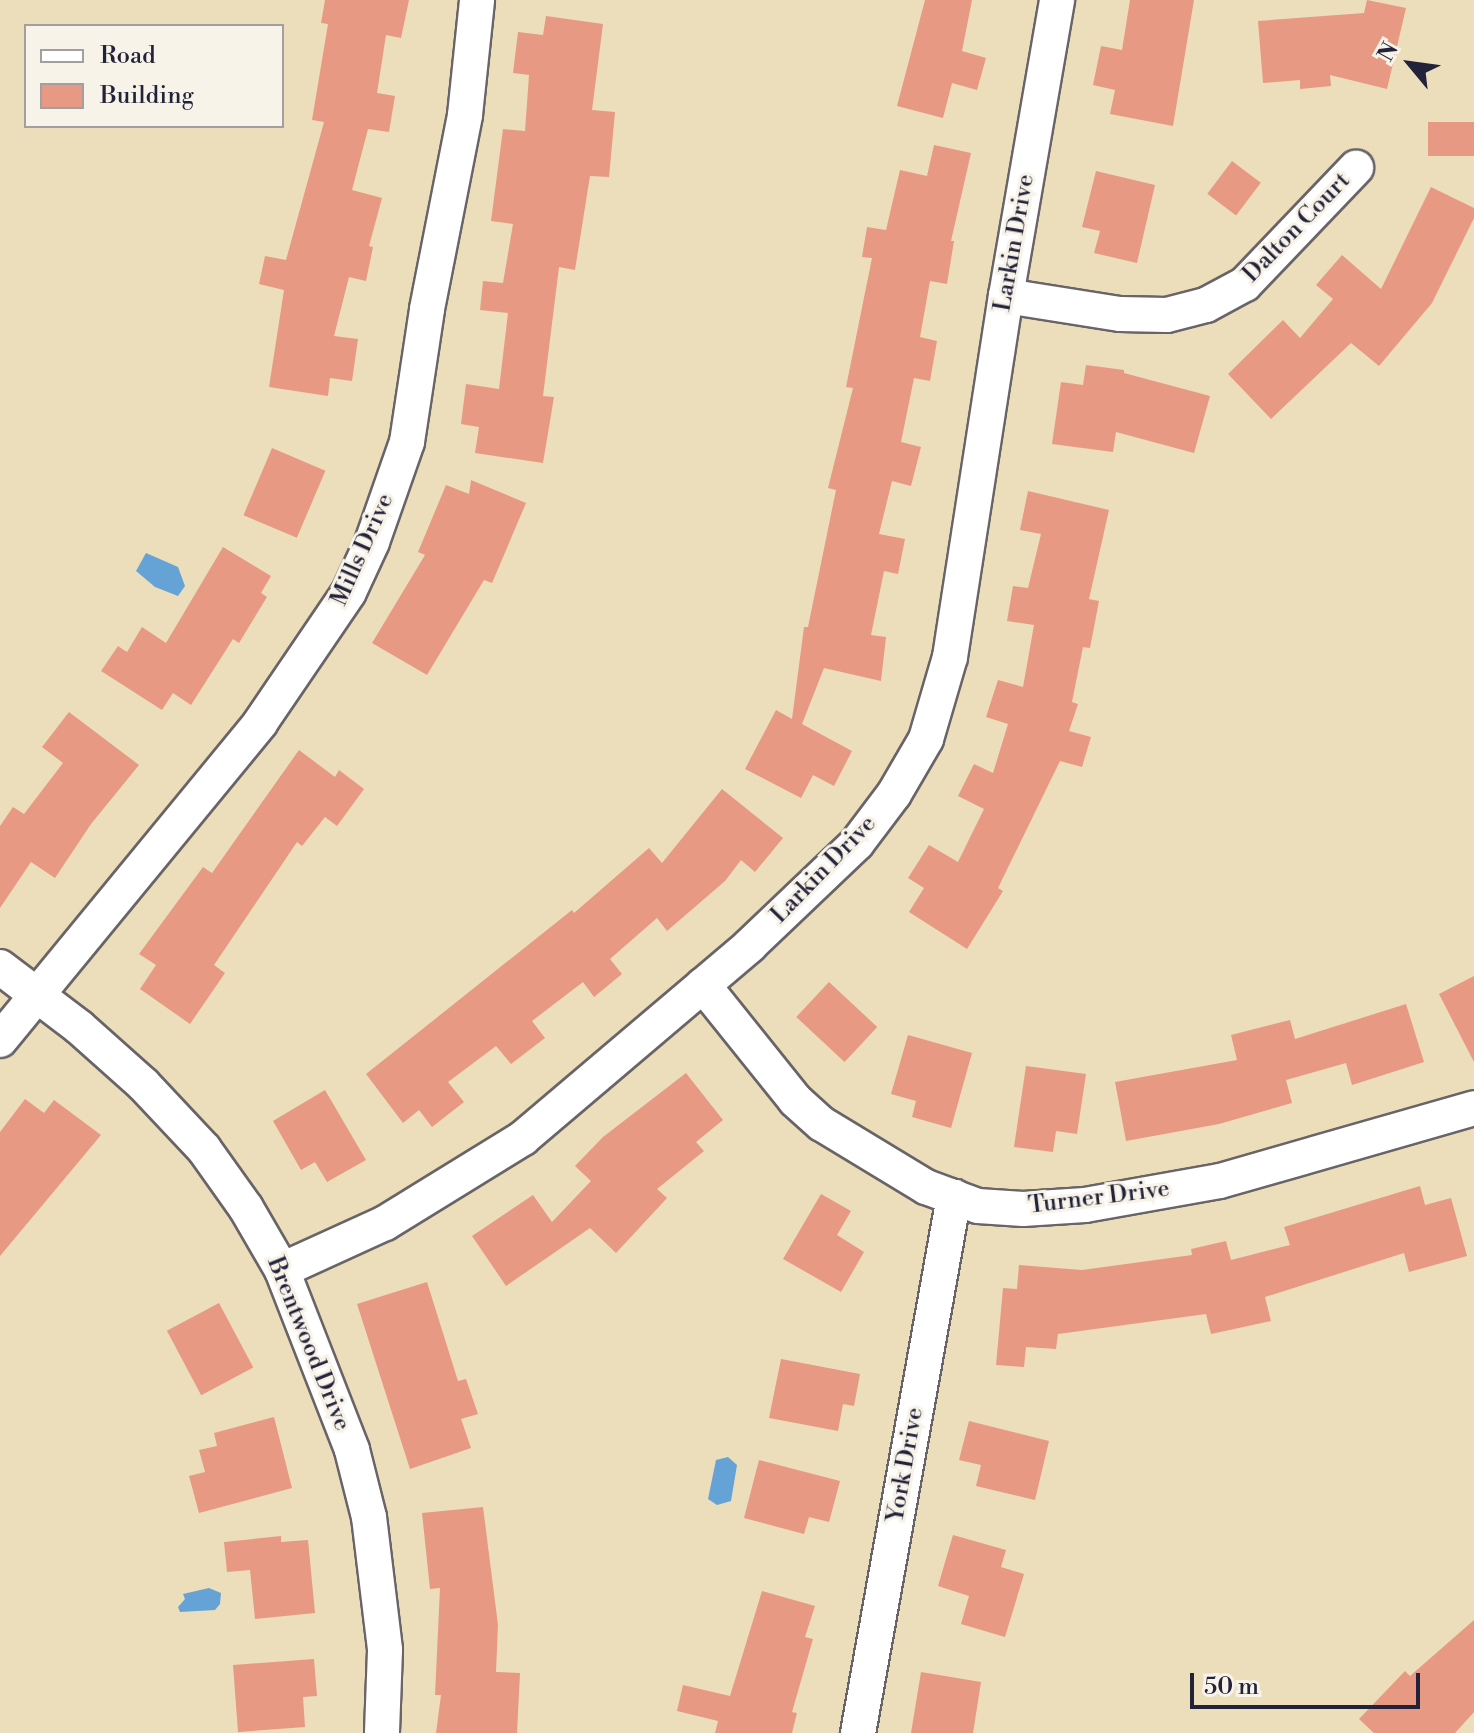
<!DOCTYPE html>
<style>
body{margin:0}
#map{position:relative;width:1474px;height:1733px;overflow:hidden;background:#ecdeba;font-family:"Libre Bodoni",serif}
div>[style]{position:absolute}
.water>*{inset:0;background:#65a3d7}
.building>*{inset:0;background:#e79984;transform-origin:0 0}
.roads{filter:drop-shadow(2px 0 #696467) drop-shadow(-2px 0 #696467) drop-shadow(0 2px #696467) drop-shadow(0 -2px #696467)}
.minor>*{height:34px;margin:-17px;padding:0 17px;transform-origin:17px;border-radius:17px;background:#fff}
span{translate:-50% -50%;white-space:nowrap;text-align:center;line-height:1.15;-webkit-text-stroke:6px #f7f3e8;paint-order:stroke}
.street-label{font-size:24px;color:#22223b}
.legend{position:absolute;left:24px;top:24px;width:260px;height:104px;box-sizing:border-box;background:#f7f3e8;border:2px solid #a29fa3;margin:0;padding:10px 14px;list-style:none;font-size:24px;color:#22223b}
.legend li{display:flex;align-items:center;gap:16px;height:40px}
.legend b{width:40px;border:2px solid #a29fa3}
.north{position:absolute;left:1370px;top:24px;width:80px;height:80px;-webkit-text-stroke:6px #f7f3e8;paint-order:stroke;rotate:299deg;font-size:22px;font-weight:700;line-height:32px;text-align:center;color:#22223b}
.north::after{content:'';display:block;margin:auto;width:28px;height:36px;background:#22223b;clip-path:polygon(50% 0,100% 100%,50% 72%,0 100%)}
.scale{position:absolute;left:1190px;top:1673px;width:230px;height:36px;box-sizing:border-box;border:4px solid #22223b;border-top:0;padding-left:10px;font-size:24px;line-height:28px;white-space:nowrap;color:#22223b;-webkit-text-stroke:6px #f7f3e8;paint-order:stroke}
</style>
<div id="map">
<div class="water">
<div style="clip-path:polygon(146px 553px,178px 567px,185px 586px,178px 596px,155px 587px,136px 571px)"></div>
<div style="clip-path:polygon(728px 1457px,737px 1465px,731px 1501px,717px 1505px,708px 1499px,716px 1460px)"></div>
<div style="clip-path:polygon(209px 1588px,221px 1593px,220px 1604px,215px 1610px,180px 1612px,178px 1607px,185px 1599px,183px 1594px)"></div>
</div>
<div class="building">
<div style="clip-path:polygon(325px 0,409px 0,401px 38px,386px 35px,377px 93px,395px 96px,389px 132px,368px 129px,352px 190px,382px 198px,369px 246px,373px 247px,366px 281px,349px 277px,334px 336px,358px 339px,352px 381px,330px 378px,328px 396px,269px 387px,284px 290px,259px 284px,265px 256px,286px 260px,324px 122px,312px 120px,328px 24px,321px 23px)"></div>
<div style="clip-path:polygon(925px 0,972px 0,962px 51px,986px 58px,977px 90px,952px 83px,943px 118px,897px 106px)"></div>
<div style="clip-path:polygon(1130px 0,1194px 0,1173px 126px,1110px 114px,1115px 90px,1093px 85px,1101px 46px,1122px 50px)"></div>
<div style="clip-path:polygon(1367px 0,1406px 8px,1387px 89px,1330px 75px,1331px 86px,1300px 89px,1300px 80px,1263px 83px,1258px 21px,1364px 13px)"></div>
<div style="clip-path:polygon(546px 16px,603px 24px,592px 110px,615px 112px,609px 177px,590px 176px,575px 270px,559px 267px,543px 396px,554px 397px,543px 463px,475px 453px,479px 427px,461px 424px,466px 384px,499px 389px,508px 313px,480px 310px,483px 281px,503px 283px,513px 224px,491px 221px,503px 129px,525px 131px,529px 75px,513px 73px,518px 32px,543px 35px)"></div>
<div style="left:1474px;top:122px;width:34px;height:46px;rotate:90deg"></div>
<div style="clip-path:polygon(934px 145px,971px 153px,951px 241px,954px 241px,947px 284px,930px 281px,920px 337px,937px 341px,930px 381px,914px 378px,901px 442px,921px 447px,911px 486px,892px 481px,879px 534px,905px 539px,898px 574px,884px 571px,871px 635px,886px 637px,881px 681px,824px 668px,802px 724px,852px 751px,834px 786px,813px 775px,801px 798px,745px 769px,776px 710px,792px 719px,804px 627px,808px 627px,836px 490px,828px 488px,853px 388px,846px 387px,872px 258px,862px 257px,867px 227px,886px 230px,900px 170px,927px 176px)"></div>
<div style="left:1232px;top:161px;width:36px;height:41px;rotate:37deg"></div>
<div style="clip-path:polygon(1096px 171px,1155px 185px,1137px 263px,1094px 253px,1100px 231px,1082px 227px)"></div>
<div style="clip-path:polygon(1431px 187px,1474px 208px,1474px 218px,1432px 303px,1379px 366px,1351px 343px,1271px 419px,1228px 374px,1283px 320px,1300px 338px,1333px 299px,1316px 285px,1342px 255px,1381px 289px)"></div>
<div style="clip-path:polygon(1086px 365px,1124px 370px,1124px 373px,1210px 396px,1194px 453px,1116px 432px,1113px 452px,1052px 444px,1061px 382px,1083px 385px)"></div>
<div style="left:272px;top:448px;width:58px;height:73px;rotate:23deg"></div>
<div style="clip-path:polygon(471px 480px,526px 503px,492px 583px,484px 580px,427px 675px,372px 643px,425px 555px,418px 552px,446px 485px,469px 494px)"></div>
<div style="clip-path:polygon(1028px 491px,1109px 510px,1089px 599px,1099px 601px,1090px 648px,1083px 647px,1072px 702px,1078px 704px,1069px 731px,1091px 737px,1082px 767px,1060px 761px,998px 888px,1003px 891px,967px 949px,909px 912px,924px 888px,908px 878px,929px 845px,958px 862px,984px 809px,958px 796px,974px 764px,993px 773px,1008px 724px,986px 717px,998px 680px,1023px 687px,1034px 625px,1007px 621px,1013px 586px,1028px 588px,1041px 534px,1020px 530px)"></div>
<div style="clip-path:polygon(223px 547px,271px 576px,261px 593px,267px 597px,239px 643px,233px 639px,191px 705px,173px 693px,162px 710px,101px 671px,118px 646px,127px 652px,142px 627px,166px 643px)"></div>
<div style="clip-path:polygon(69px 712px,139px 765px,91px 824px,55px 878px,31px 862px,0 908px,0 826px,13px 807px,24px 814px,63px 763px,42px 747px)"></div>
<div style="clip-path:polygon(299px 750px,335px 777px,339px 770px,364px 789px,337px 826px,325px 817px,302px 846px,297px 842px,214px 965px,225px 973px,190px 1024px,140px 989px,156px 965px,139px 954px,203px 867px,212px 873px)"></div>
<div style="clip-path:polygon(722px 789px,783px 838px,755px 872px,741px 860px,725px 881px,667px 931px,657px 918px,610px 959px,622px 974px,594px 997px,583px 982px,532px 1021px,545px 1038px,511px 1064px,496px 1046px,448px 1082px,464px 1102px,432px 1127px,419px 1110px,403px 1123px,366px 1074px,572px 910px,574px 913px,649px 848px,662px 863px)"></div>
<div style="clip-path:polygon(1474px 976px,1474px 1062px,1439px 994px)"></div>
<div style="left:829px;top:982px;width:66px;height:48px;rotate:43deg"></div>
<div style="clip-path:polygon(1406px 1004px,1424px 1062px,1352px 1085px,1346px 1063px,1286px 1080px,1292px 1103px,1219px 1124px,1126px 1141px,1115px 1082px,1237px 1060px,1231px 1035px,1290px 1020px,1295px 1039px)"></div>
<div style="clip-path:polygon(908px 1035px,972px 1053px,951px 1128px,912px 1117px,916px 1101px,891px 1094px)"></div>
<div style="clip-path:polygon(1026px 1066px,1086px 1074px,1077px 1134px,1056px 1131px,1053px 1152px,1014px 1147px)"></div>
<div style="clip-path:polygon(686px 1073px,723px 1120px,696px 1142px,704px 1151px,657px 1189px,667px 1198px,616px 1253px,590px 1228px,506px 1286px,472px 1236px,533px 1195px,552px 1222px,591px 1181px,575px 1166px,603px 1137px)"></div>
<div style="clip-path:polygon(325px 1090px,366px 1160px,327px 1182px,315px 1162px,301px 1170px,273px 1121px)"></div>
<div style="clip-path:polygon(25px 1099px,44px 1113px,54px 1100px,101px 1135px,0 1256px,0 1132px)"></div>
<div style="clip-path:polygon(1420px 1186px,1425px 1205px,1451px 1198px,1467px 1256px,1409px 1272px,1404px 1253px,1265px 1297px,1271px 1321px,1211px 1334px,1206px 1314px,1058px 1334px,1056px 1349px,1026px 1347px,1024px 1367px,996px 1365px,1003px 1288px,1017px 1289px,1019px 1265px,1082px 1270px,1192px 1255px,1191px 1249px,1226px 1241px,1231px 1260px,1290px 1245px,1284px 1227px)"></div>
<div style="clip-path:polygon(821px 1194px,851px 1211px,837px 1235px,864px 1252px,841px 1292px,783px 1259px)"></div>
<div style="clip-path:polygon(427px 1282px,458px 1381px,466px 1379px,478px 1414px,461px 1419px,471px 1448px,410px 1469px,357px 1304px)"></div>
<div style="left:219px;top:1303px;width:73px;height:59px;rotate:62deg"></div>
<div style="clip-path:polygon(781px 1359px,860px 1374px,854px 1406px,843px 1404px,838px 1431px,769px 1418px)"></div>
<div style="clip-path:polygon(274px 1417px,292px 1488px,199px 1513px,189px 1476px,205px 1472px,199px 1450px,217px 1446px,214px 1433px)"></div>
<div style="clip-path:polygon(969px 1421px,1049px 1441px,1035px 1500px,976px 1486px,981px 1465px,959px 1460px)"></div>
<div style="clip-path:polygon(759px 1460px,840px 1481px,829px 1522px,809px 1517px,804px 1534px,744px 1518px)"></div>
<div style="clip-path:polygon(483px 1507px,498px 1625px,496px 1672px,520px 1673px,517px 1733px,436px 1733px,441px 1695px,435px 1695px,440px 1588px,430px 1589px,422px 1513px)"></div>
<div style="clip-path:polygon(953px 1535px,1006px 1550px,1001px 1567px,1024px 1574px,1005px 1637px,961px 1624px,969px 1596px,938px 1586px)"></div>
<div style="clip-path:polygon(281px 1536px,281px 1542px,308px 1540px,315px 1613px,255px 1619px,250px 1570px,227px 1572px,224px 1542px)"></div>
<div style="clip-path:polygon(762px 1591px,815px 1606px,805px 1637px,813px 1639px,792px 1712px,797px 1713px,792px 1733px,715px 1733px,718px 1721px,677px 1711px,683px 1685px,730px 1696px)"></div>
<div style="clip-path:polygon(1474px 1620px,1474px 1712px,1455px 1733px,1374px 1733px,1359px 1719px,1405px 1671px,1410px 1676px)"></div>
<div style="clip-path:polygon(314px 1659px,317px 1696px,303px 1697px,305px 1727px,238px 1732px,233px 1665px)"></div>
<div style="clip-path:polygon(921px 1672px,981px 1682px,973px 1733px,911px 1733px)"></div>
</div>
<div class="roads">
<div class="minor">
<div style="left:1006px;top:296px;width:115px;rotate:9deg"></div>
<div style="left:1120px;top:314px;width:47px;rotate:1.2deg"></div>
<div style="left:1167px;top:315px;width:40px;rotate:-14.4deg"></div>
<div style="left:1206px;top:305px;width:44px;rotate:-28.3deg"></div>
<div style="left:1245px;top:284px;width:161px;rotate:-46.3deg"></div>
<div style="left:0;top:967px;width:99px;rotate:37.2deg"></div>
<div style="left:79px;top:1027px;width:86px;rotate:41.7deg"></div>
<div style="left:143px;top:1084px;width:89px;rotate:46.8deg"></div>
<div style="left:204px;top:1149px;width:72px;rotate:54.6deg"></div>
<div style="left:246px;top:1208px;width:72px;rotate:59.9deg"></div>
<div style="left:282px;top:1270px;width:193px;rotate:68.7deg"></div>
<div style="left:352px;top:1450px;width:69px;rotate:75.8deg"></div>
<div style="left:369px;top:1517px;width:134px;rotate:83.1deg"></div>
<div style="left:385px;top:1650px;width:83px;rotate:92.1deg"></div>
<div style="left:703px;top:985px;width:147px;rotate:51.3deg"></div>
<div style="left:795px;top:1100px;width:36px;rotate:42deg"></div>
<div style="left:822px;top:1124px;width:122px;rotate:31.2deg"></div>
<div style="left:926px;top:1187px;width:55px;rotate:20.1deg"></div>
<div style="left:978px;top:1206px;width:45px;rotate:3.8deg"></div>
<div style="left:1023px;top:1209px;width:62px;rotate:-3.7deg"></div>
<div style="left:1085px;top:1205px;width:137px;rotate:-10.1deg"></div>
<div style="left:1220px;top:1181px;width:264px;rotate:-16deg"></div>
<div style="left:0;top:1040px;width:410px;rotate:-50.6deg"></div>
<div style="left:260px;top:723px;width:158px;rotate:-55.8deg"></div>
<div style="left:349px;top:592px;width:55px;rotate:-65.3deg"></div>
<div style="left:372px;top:542px;width:106px;rotate:-70.7deg"></div>
<div style="left:407px;top:442px;width:134px;rotate:-81.4deg"></div>
<div style="left:427px;top:309px;width:198px;rotate:-78.9deg"></div>
<div style="left:465px;top:115px;width:116px;rotate:-84deg"></div>
<div style="left:282px;top:1270px;width:113px;rotate:-24.5deg"></div>
<div style="left:385px;top:1223px;width:162px;rotate:-31.6deg"></div>
<div style="left:523px;top:1138px;width:297px;rotate:-40.3deg"></div>
<div style="left:749px;top:946px;width:149px;rotate:-43.6deg"></div>
<div style="left:857px;top:843px;width:61px;rotate:-52.9deg"></div>
<div style="left:894px;top:794px;width:64px;rotate:-59.8deg"></div>
<div style="left:926px;top:739px;width:85px;rotate:-73.7deg"></div>
<div style="left:950px;top:657px;width:365px;rotate:-81.2deg"></div>
<div style="left:1006px;top:296px;width:300px;rotate:-80.2deg"></div>
<div style="left:858px;top:1733px;width:545px;rotate:-79.85deg"></div>
</div>
</div>
<div class="street-label">
<span style="left:1297px;top:228px;rotate:-46deg">Dalton Court</span>
<span style="left:1015px;top:243px;rotate:-80deg">Larkin Drive</span>
<span style="left:363px;top:550px;rotate:-66deg">Mills Drive</span>
<span style="left:824px;top:870px;rotate:-46deg">Larkin Drive</span>
<span style="left:1099px;top:1198px;rotate:-7deg">Turner Drive</span>
<span style="left:308px;top:1344px;rotate:68deg">Brentwood Drive</span>
<span style="left:906px;top:1465px;rotate:-80deg">York Drive</span>
</div>
<ul class="legend">
<li><b style="height:10px;background:#fff"></b>Road</li>
<li><b style="height:22px;background:#e79984"></b>Building</li>
</ul>
<div class="north">N</div>
<div class="scale">50 m</div>
</div>
